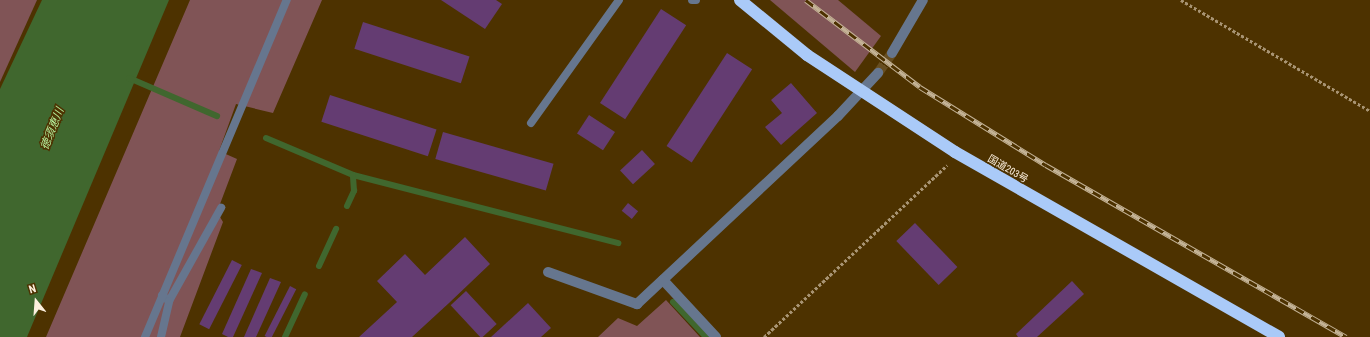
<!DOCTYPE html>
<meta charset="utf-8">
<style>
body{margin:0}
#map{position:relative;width:1370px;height:337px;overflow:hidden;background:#4d3200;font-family:"Roboto Condensed","Noto Sans JP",sans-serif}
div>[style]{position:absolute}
.green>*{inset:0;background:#805456}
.water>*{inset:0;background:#40672e}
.stream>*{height:6px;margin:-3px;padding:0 3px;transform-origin:3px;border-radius:3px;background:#40672e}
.building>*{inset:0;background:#643c72;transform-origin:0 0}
.street-tunnel>*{height:10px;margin-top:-5px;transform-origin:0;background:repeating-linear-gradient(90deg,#674e21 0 10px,transparent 0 15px)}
.path>*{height:2.5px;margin-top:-1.25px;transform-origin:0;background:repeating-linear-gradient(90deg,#a89473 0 3px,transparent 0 5px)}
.lane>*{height:8px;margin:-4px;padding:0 4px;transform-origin:4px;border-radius:4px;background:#66768e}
.street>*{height:10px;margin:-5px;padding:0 5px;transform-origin:5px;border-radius:5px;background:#66768e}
.highway>*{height:12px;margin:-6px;padding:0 6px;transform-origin:6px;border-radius:6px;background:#aacaf8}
.rail>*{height:4.5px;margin-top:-2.25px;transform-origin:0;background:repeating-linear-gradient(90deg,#4d3200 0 9px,#c4b396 0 18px);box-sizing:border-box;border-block:1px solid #c4b396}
span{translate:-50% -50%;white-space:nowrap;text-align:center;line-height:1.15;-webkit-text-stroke:3px #4d3200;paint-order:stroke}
.street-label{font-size:10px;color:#fdf0de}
.water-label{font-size:11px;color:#b6f29e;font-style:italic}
.north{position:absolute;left:16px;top:281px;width:40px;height:40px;-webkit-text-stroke:3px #4d3200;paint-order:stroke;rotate:343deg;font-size:11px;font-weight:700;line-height:16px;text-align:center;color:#fdf0de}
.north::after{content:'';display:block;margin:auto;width:14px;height:18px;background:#fdf0de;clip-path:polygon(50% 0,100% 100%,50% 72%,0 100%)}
</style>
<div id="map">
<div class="green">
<div style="clip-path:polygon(0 0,37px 0,0 82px)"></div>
<div style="clip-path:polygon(190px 0,322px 0,273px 113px,236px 104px,219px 151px,237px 159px,217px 212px,223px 222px,180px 337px,46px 337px)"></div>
<div style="clip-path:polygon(770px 0,838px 0,881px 36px,855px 72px)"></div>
<div style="clip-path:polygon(666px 300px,700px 337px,598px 337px,618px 318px,637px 326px)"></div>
</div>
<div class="water">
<div style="clip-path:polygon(42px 0,169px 0,27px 337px,0 337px,0 89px)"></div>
</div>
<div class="stream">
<div style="left:129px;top:78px;width:96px;rotate:23.4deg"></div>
<div style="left:266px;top:138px;width:95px;rotate:23deg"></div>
<div style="left:353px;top:175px;width:274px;rotate:14.4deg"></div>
<div style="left:347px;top:206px;width:17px;rotate:-65deg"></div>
<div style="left:354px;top:191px;width:16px;rotate:-94deg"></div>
<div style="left:319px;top:266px;width:41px;rotate:-65.3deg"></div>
<div style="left:673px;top:302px;width:48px;rotate:46.7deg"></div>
<div style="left:285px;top:337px;width:47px;rotate:-65.1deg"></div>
</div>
<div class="building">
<div style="clip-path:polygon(441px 0,496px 0,502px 4px,485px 29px)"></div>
<div style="left:661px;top:9px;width:30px;height:112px;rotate:33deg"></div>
<div style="left:363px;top:22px;width:112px;height:28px;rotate:18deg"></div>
<div style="left:727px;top:53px;width:30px;height:111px;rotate:33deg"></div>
<div style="clip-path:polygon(791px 83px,817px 113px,781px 145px,765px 127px,782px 113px,771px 100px)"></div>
<div style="left:330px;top:95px;width:112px;height:28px;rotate:18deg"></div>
<div style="left:589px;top:115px;width:31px;height:22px;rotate:33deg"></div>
<div style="left:443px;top:132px;width:115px;height:28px;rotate:16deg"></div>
<div style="left:642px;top:150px;width:19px;height:30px;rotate:47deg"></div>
<div style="left:628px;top:203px;width:13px;height:10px;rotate:39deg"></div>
<div style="left:915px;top:223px;width:61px;height:26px;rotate:46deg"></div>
<div style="clip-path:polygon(465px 237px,490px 264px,449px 303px,412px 337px,359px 337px,397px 302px,377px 281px,405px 254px,425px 275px)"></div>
<div style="left:232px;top:260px;width:11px;height:72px;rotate:27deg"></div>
<div style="clip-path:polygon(251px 269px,262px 273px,233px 337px,228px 337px,222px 334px)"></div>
<div style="clip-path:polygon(270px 278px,281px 282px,256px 337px,244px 337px)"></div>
<div style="clip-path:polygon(1072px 281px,1084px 294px,1037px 337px,1018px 337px,1016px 334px)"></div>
<div style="left:290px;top:286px;width:7px;height:56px;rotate:27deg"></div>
<div style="left:466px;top:291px;width:45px;height:21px;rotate:47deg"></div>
<div style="clip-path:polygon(528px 303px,551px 328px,541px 337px,491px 337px)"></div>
</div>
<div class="street-tunnel">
<div style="left:878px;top:73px;width:24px;rotate:-55deg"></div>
</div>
<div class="path">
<div style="left:1181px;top:0;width:219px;rotate:30.4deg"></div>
<div style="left:764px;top:337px;width:251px;rotate:-43.2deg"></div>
</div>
<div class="lane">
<div style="left:692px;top:0;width:4px"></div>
<div style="left:531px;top:123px;width:151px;rotate:-54.4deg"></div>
<div style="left:162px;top:295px;width:9px;rotate:41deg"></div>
<div style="left:169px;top:301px;width:107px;rotate:-60.8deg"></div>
<div style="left:145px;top:337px;width:366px;rotate:-67.2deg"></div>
<div style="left:161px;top:337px;width:37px;rotate:-77deg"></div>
</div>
<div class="street">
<div style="left:892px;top:53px;width:61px;rotate:-59.7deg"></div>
<div style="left:548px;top:272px;width:95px;rotate:19.8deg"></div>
<div style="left:637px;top:304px;width:275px;rotate:-43.1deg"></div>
<div style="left:838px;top:116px;width:59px;rotate:-47.1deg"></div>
<div style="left:663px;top:280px;width:78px;rotate:47.1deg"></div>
</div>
<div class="highway">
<div style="left:740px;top:0;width:87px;rotate:39.4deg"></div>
<div style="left:807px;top:55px;width:177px;rotate:33.2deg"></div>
<div style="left:955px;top:152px;width:373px;rotate:29.7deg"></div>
</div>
<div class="rail">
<div style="left:806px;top:0;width:143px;rotate:37.3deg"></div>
<div style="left:920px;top:87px;width:148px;rotate:31.8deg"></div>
<div style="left:1046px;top:165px;width:346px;rotate:29.8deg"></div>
</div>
<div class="street-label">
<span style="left:1008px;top:169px;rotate:30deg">国道203号</span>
</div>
<div class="water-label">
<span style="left:53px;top:129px;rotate:-68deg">徳須恵川</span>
</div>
<div class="north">N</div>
</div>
